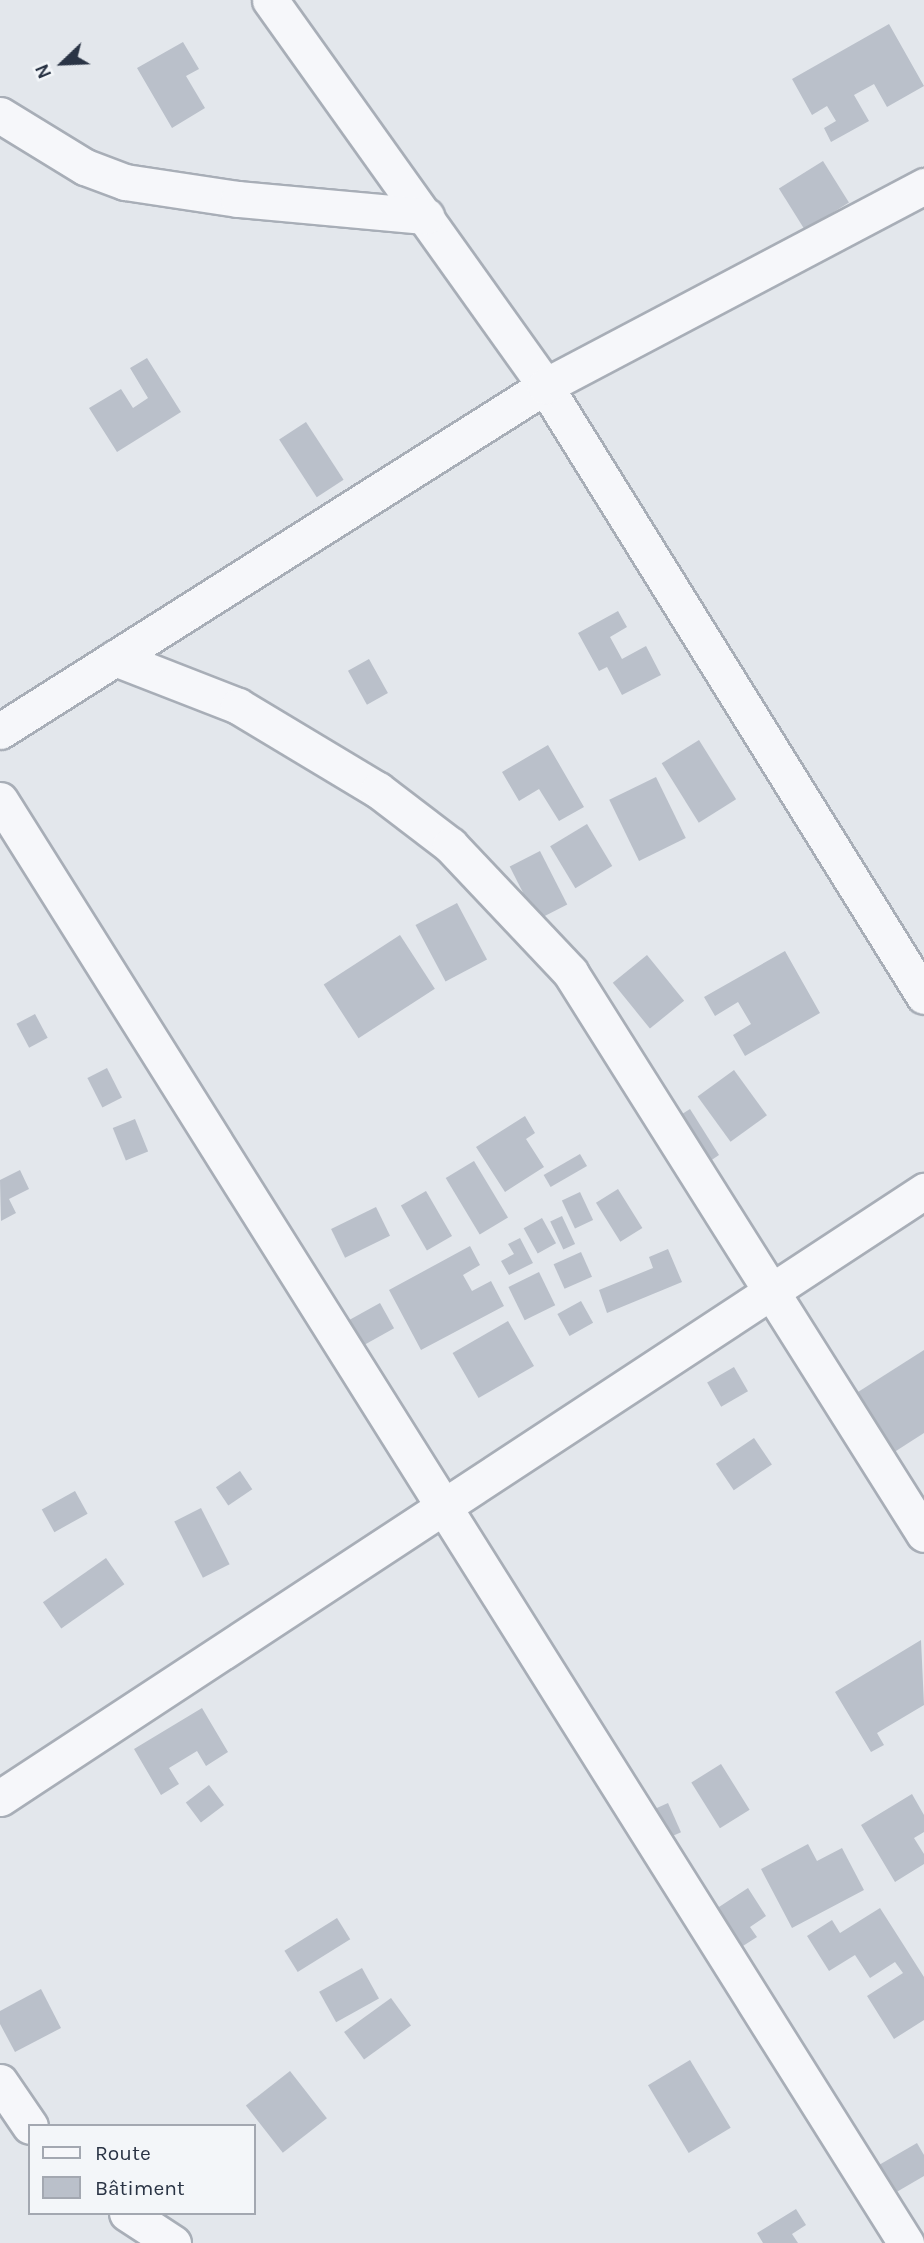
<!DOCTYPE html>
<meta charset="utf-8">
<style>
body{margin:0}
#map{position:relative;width:924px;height:2243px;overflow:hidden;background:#e3e7ec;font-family:Karla,sans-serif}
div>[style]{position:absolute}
.building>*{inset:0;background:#bac0ca;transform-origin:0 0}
.roads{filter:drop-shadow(2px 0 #a8aeb7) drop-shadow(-2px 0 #a8aeb7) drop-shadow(0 2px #a8aeb7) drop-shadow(0 -2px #a8aeb7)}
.minor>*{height:35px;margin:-17.5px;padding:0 17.5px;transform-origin:17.5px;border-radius:17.5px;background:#f6f7fa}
span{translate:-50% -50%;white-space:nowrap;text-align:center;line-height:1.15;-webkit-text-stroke:5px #f3f6f9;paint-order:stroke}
.legend{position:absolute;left:28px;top:2124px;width:228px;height:91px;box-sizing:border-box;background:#f3f6f9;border:2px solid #a3a8b1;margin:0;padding:9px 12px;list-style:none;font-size:21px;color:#2a3445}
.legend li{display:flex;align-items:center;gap:14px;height:35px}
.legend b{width:35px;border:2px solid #a3a8b1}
.north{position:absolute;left:28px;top:28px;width:70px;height:70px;-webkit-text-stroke:5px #f3f6f9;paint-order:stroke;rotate:247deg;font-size:19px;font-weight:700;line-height:28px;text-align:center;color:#2a3445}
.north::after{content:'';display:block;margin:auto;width:24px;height:32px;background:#2a3445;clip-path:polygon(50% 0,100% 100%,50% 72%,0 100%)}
</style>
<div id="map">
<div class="building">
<div style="clip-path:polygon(889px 24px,924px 86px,887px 107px,874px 84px,854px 95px,869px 121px,831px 142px,824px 128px,836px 121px,827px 106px,812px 115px,792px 79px)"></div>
<div style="clip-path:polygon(183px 42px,199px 69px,186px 76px,205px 108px,172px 128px,137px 68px)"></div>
<div style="left:823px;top:161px;width:49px;height:52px;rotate:58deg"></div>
<div style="clip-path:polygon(147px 358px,181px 412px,117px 452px,89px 408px,121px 389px,133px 408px,148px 398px,130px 368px)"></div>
<div style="left:306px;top:422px;width:69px;height:32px;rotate:57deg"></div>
<div style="clip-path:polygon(618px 611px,627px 627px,610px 637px,622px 659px,646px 646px,661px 675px,622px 695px,607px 667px,599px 671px,578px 633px)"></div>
<div style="left:369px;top:659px;width:39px;height:24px;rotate:61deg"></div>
<div style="left:699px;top:740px;width:70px;height:44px;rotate:58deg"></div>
<div style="clip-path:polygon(548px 745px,584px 807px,559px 821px,539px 789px,519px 801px,502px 772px)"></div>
<div style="left:656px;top:777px;width:68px;height:52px;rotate:64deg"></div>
<div style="left:587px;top:824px;width:49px;height:43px;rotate:59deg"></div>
<div style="left:540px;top:851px;width:60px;height:34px;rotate:63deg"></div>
<div style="left:457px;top:903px;width:64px;height:47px;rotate:62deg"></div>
<div style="left:400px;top:935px;width:64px;height:91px;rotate:57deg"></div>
<div style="clip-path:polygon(785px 951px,820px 1013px,745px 1056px,733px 1035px,751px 1024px,738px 1002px,715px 1016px,704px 997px)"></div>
<div style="left:647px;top:955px;width:59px;height:44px;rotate:51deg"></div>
<div style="left:35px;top:1014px;width:27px;height:21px;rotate:62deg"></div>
<div style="left:107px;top:1068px;width:33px;height:22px;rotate:63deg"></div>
<div style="left:734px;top:1070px;width:56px;height:45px;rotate:54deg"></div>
<div style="clip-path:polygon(690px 1109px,719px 1155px,685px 1178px,671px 1121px)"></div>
<div style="clip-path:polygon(525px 1116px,535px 1133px,526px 1139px,544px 1167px,505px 1192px,476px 1147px)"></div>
<div style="left:135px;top:1119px;width:35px;height:24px;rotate:68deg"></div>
<div style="left:580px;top:1154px;width:14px;height:42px;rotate:60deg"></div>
<div style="left:474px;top:1161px;width:66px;height:33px;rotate:59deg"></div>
<div style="clip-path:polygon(20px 1170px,29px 1189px,9px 1199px,16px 1213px,1px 1221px,0 1180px)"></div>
<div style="left:618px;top:1189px;width:46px;height:26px;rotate:58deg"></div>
<div style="left:426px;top:1191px;width:52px;height:29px;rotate:60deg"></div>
<div style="left:580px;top:1192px;width:31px;height:20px;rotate:65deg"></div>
<div style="left:376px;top:1207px;width:32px;height:50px;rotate:64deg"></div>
<div style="left:562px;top:1216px;width:31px;height:13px;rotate:65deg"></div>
<div style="left:542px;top:1218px;width:29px;height:21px;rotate:61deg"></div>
<div style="clip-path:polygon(520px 1238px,533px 1263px,509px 1275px,501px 1261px,514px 1254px,508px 1244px)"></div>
<div style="clip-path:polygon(470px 1246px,480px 1265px,463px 1275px,472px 1291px,491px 1281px,504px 1306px,421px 1350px,389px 1290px)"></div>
<div style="clip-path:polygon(668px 1249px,682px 1282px,607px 1313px,599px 1290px,653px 1268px,649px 1257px)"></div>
<div style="left:581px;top:1252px;width:27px;height:30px;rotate:66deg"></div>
<div style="left:539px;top:1272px;width:37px;height:34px;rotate:64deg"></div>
<div style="left:581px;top:1301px;width:25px;height:27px;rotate:61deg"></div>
<div style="left:380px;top:1303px;width:29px;height:45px;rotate:61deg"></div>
<div style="left:508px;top:1321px;width:52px;height:64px;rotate:60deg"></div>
<div style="clip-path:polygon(924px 1350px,924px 1433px,885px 1458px,847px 1399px)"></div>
<div style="left:734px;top:1367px;width:28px;height:31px;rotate:60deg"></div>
<div style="left:754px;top:1438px;width:32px;height:46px;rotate:56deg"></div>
<div style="left:240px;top:1471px;width:22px;height:29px;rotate:56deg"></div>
<div style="left:75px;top:1491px;width:26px;height:38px;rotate:61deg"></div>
<div style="left:201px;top:1508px;width:63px;height:30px;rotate:63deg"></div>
<div style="left:106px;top:1558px;width:32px;height:77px;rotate:55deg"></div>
<div style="clip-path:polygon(921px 1640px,924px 1705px,877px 1733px,884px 1745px,871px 1752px,835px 1692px)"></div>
<div style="clip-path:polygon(202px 1708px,228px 1752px,206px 1766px,197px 1751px,169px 1768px,179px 1784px,161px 1795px,134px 1749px)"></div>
<div style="left:721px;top:1764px;width:54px;height:35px;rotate:58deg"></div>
<div style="left:209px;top:1785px;width:25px;height:29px;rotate:53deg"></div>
<div style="clip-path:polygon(912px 1794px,924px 1815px,924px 1832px,914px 1838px,924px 1854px,924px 1864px,895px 1882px,861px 1825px)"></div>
<div style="left:668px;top:1803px;width:32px;height:28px;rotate:66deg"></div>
<div style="clip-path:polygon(808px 1844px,817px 1861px,842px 1848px,864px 1890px,792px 1928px,761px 1869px)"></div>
<div style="clip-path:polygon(748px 1888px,766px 1916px,750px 1927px,757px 1937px,721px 1960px,696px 1922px)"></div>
<div style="clip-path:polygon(880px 1908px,924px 1977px,924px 2020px,894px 2039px,867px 1996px,903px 1973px,895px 1962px,870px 1978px,855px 1955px,829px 1971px,807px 1936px,832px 1920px,840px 1933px)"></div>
<div style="left:337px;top:1918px;width:25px;height:62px;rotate:58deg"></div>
<div style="left:362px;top:1968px;width:35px;height:49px;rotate:61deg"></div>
<div style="clip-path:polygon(41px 1989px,61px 2028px,15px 2052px,0 2024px,0 2011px)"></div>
<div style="left:391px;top:1998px;width:34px;height:58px;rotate:54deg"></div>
<div style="left:690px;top:2060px;width:79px;height:49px;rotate:59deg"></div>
<div style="left:290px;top:2071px;width:60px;height:56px;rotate:52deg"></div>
<div style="clip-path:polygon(917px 2143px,924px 2155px,924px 2176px,888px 2197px,872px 2169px)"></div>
<div style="clip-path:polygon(796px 2209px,806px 2225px,792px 2234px,798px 2243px,763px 2243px,757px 2233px)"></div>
</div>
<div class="roads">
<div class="minor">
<div style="left:270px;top:0;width:474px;rotate:54.5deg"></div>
<div style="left:545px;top:386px;width:718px;rotate:58.15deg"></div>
<div style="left:0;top:115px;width:100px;rotate:31.5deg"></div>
<div style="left:85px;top:167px;width:43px;rotate:20.6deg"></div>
<div style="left:125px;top:182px;width:114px;rotate:8.6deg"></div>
<div style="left:238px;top:199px;width:189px;rotate:5.2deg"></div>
<div style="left:115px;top:658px;width:132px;rotate:21.3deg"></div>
<div style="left:238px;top:706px;width:163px;rotate:31deg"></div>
<div style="left:378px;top:790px;width:91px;rotate:37.4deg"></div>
<div style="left:450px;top:845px;width:175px;rotate:46.6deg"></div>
<div style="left:570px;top:972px;width:664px;rotate:57.79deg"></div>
<div style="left:0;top:731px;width:645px;rotate:-32.33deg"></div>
<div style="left:545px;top:386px;width:429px;rotate:-27.8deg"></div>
<div style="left:0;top:800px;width:1704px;rotate:57.88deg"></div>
<div style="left:0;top:1798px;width:1106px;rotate:-33.3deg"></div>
<div style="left:0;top:2082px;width:53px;rotate:55.7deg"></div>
<div style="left:127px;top:2213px;width:55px;rotate:33.1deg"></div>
</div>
</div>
<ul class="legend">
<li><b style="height:9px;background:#f6f7fa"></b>Route</li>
<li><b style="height:19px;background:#bac0ca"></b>Bâtiment</li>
</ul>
<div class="north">N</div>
</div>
